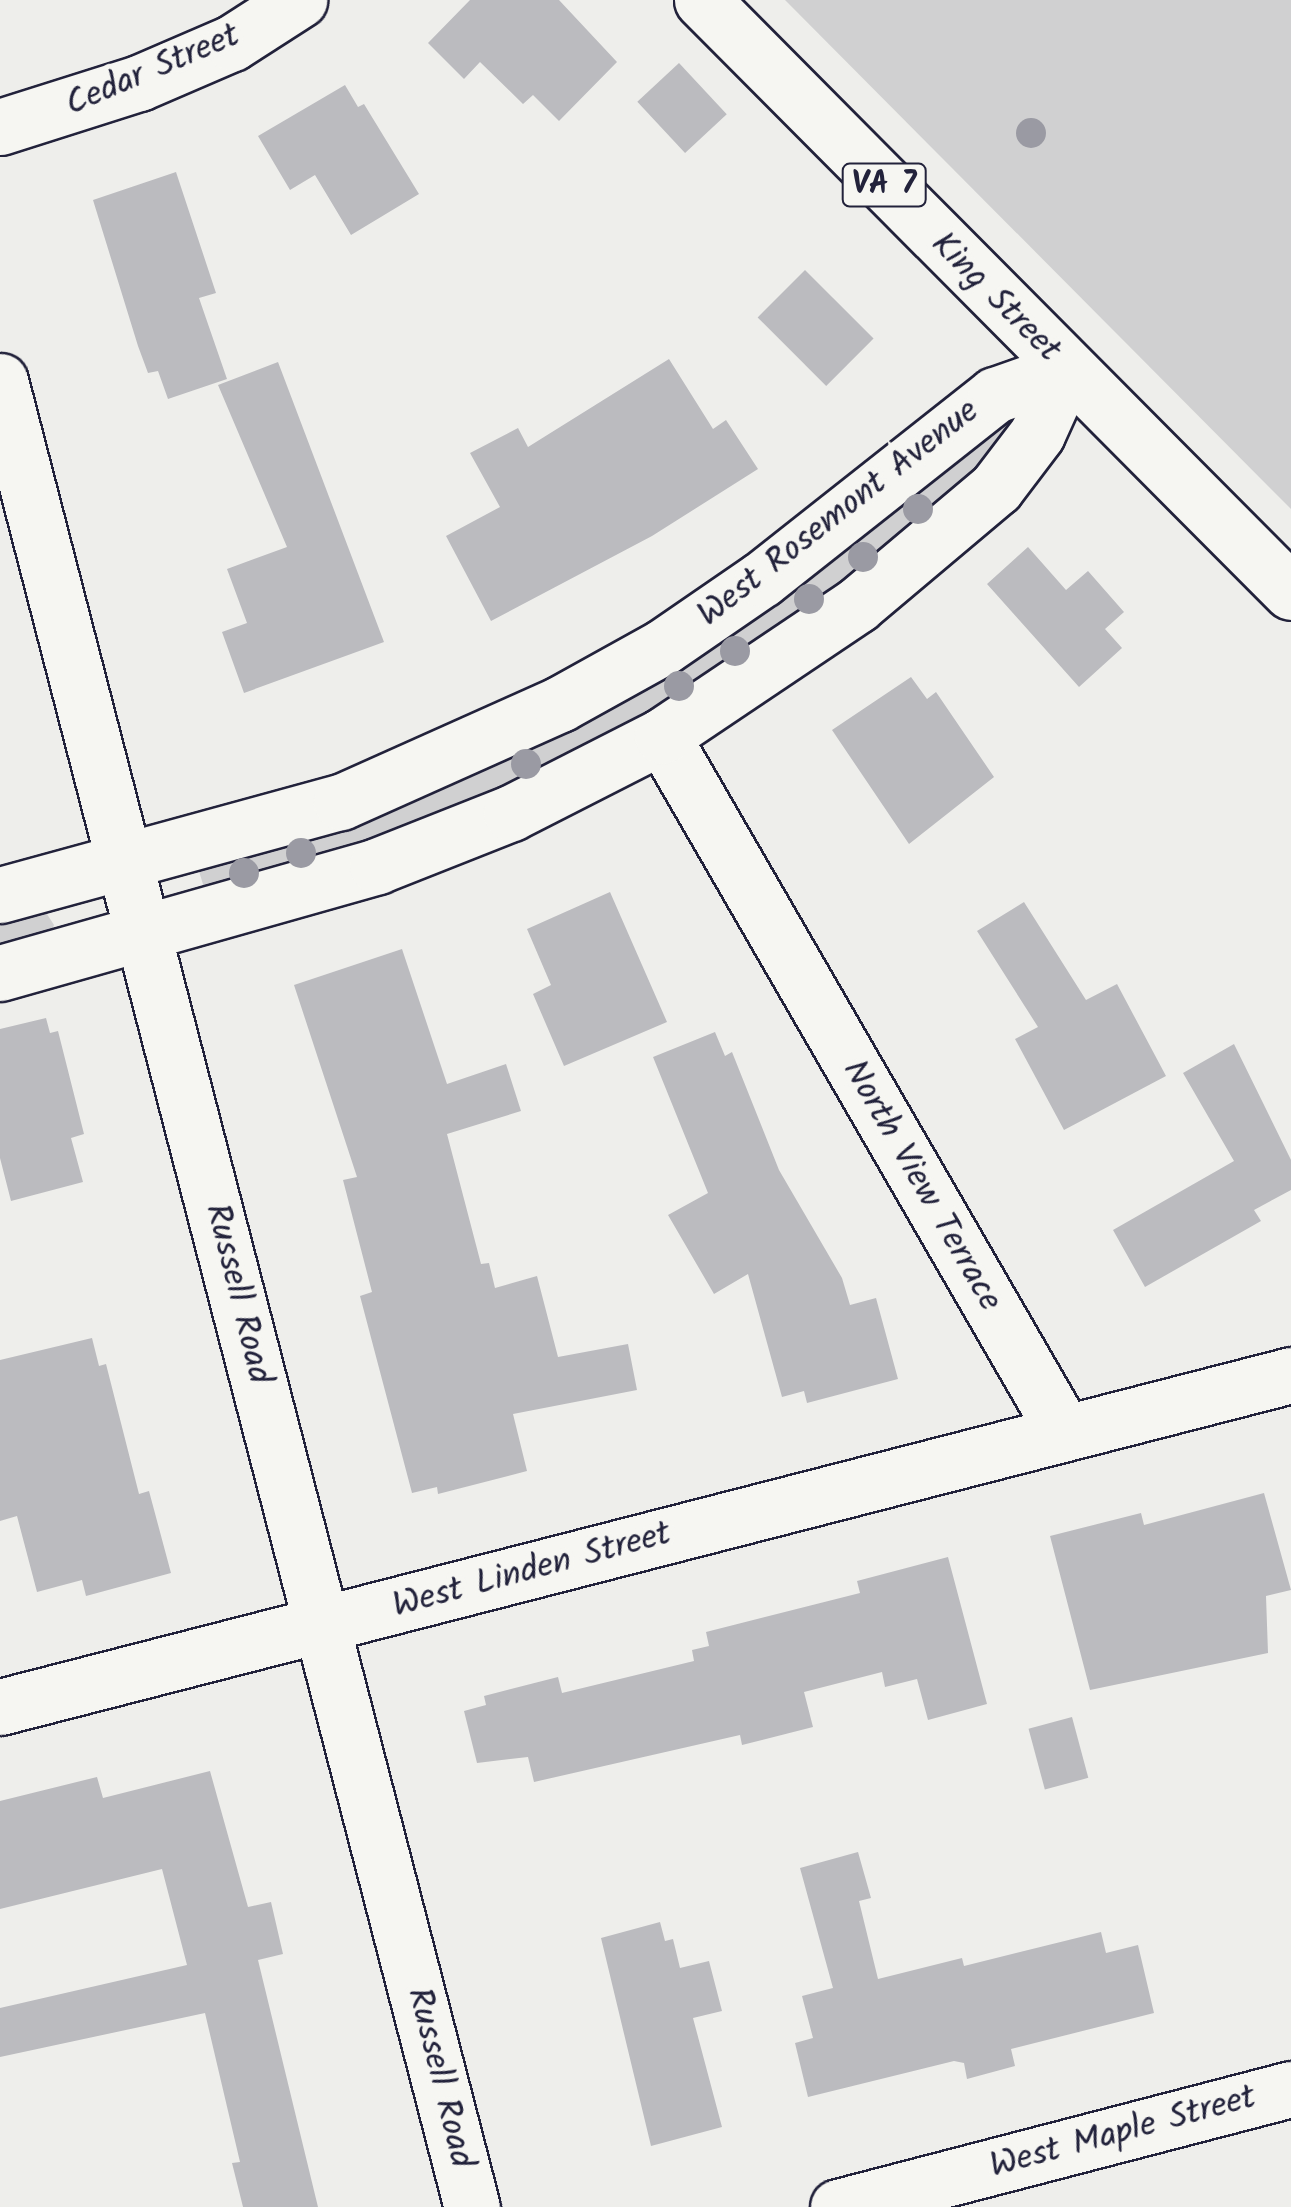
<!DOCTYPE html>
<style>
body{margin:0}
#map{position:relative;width:1291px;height:2207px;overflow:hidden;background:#eeeeeb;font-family:Kalam,sans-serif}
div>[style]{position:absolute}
.green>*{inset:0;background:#d0d0d1}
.building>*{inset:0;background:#bbbbbf;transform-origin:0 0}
.roads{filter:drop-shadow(2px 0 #22223b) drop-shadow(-2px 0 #22223b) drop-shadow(0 2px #22223b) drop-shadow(0 -2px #22223b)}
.street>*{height:55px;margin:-27.5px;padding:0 27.5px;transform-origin:27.5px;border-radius:27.5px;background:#f6f6f2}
.secondary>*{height:55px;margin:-27.5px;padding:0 27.5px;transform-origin:27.5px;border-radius:27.5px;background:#f6f6f2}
.primary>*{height:55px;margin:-27.5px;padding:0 27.5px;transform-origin:27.5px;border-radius:27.5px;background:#f6f6f2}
.trees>*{width:30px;height:30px;margin:-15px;border-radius:50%;background:#9a9aa3}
span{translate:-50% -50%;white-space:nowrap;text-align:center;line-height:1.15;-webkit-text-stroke:10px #f6f6f2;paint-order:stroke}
.shield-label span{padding:2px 8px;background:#f6f6f2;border:2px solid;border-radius:8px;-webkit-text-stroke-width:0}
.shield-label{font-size:32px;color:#22223b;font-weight:700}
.street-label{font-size:35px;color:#22223b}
</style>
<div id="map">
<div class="green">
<div style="clip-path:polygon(785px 0,1291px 0,1291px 509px)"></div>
<div style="clip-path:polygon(1007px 412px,1021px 419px,961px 494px,708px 685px,465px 811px,206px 894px,198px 868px,359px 814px)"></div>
<div style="clip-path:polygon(45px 911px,54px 925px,51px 932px,0 946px,0 921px)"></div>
</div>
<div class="building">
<div style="clip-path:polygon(470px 0,559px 0,617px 62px,559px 121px,533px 95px,523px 104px,480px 62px,464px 79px,428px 43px)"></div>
<div style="left:679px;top:63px;width:70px;height:57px;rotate:47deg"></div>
<div style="clip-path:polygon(345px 85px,358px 107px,364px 104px,419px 194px,351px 235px,315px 175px,290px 190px,258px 136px)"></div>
<div style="clip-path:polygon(176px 172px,216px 293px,199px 298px,227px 379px,168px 399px,158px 371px,148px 373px,138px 346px,93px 200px)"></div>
<div style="left:805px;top:270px;width:97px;height:67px;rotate:45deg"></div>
<div style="clip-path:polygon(669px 359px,713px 429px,726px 420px,758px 469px,652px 536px,491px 621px,446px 536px,500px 507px,470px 453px,518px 428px,528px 447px)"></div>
<div style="clip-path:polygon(278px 362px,384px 642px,244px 693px,222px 632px,247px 623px,227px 569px,287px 547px,218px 385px)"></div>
<div style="clip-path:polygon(1028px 547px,1066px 590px,1088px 571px,1124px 612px,1105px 629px,1122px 648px,1079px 687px,987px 584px)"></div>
<div style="clip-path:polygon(911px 677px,927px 699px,936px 692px,994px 777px,909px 844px,832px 730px)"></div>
<div style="clip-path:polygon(610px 892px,667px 1022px,564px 1066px,533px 994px,551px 985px,527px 929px)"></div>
<div style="clip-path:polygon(1024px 902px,1086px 1000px,1117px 984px,1166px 1076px,1064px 1130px,1015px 1039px,1038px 1027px,977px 931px)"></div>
<div style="clip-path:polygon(402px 949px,447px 1084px,506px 1064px,521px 1111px,447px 1134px,481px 1264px,489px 1263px,495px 1288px,537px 1276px,558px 1357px,628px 1344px,637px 1390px,513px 1414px,527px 1471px,438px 1494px,437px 1487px,412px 1493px,360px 1296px,372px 1292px,343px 1180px,357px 1177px,294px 985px)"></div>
<div style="clip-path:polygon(46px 1018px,50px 1033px,58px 1031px,84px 1134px,71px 1138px,83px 1182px,11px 1201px,0 1158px,0 1029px)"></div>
<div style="clip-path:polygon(715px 1032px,725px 1056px,732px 1052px,779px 1170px,842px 1278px,850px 1305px,876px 1298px,898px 1379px,807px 1403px,804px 1391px,782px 1397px,748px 1274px,714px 1294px,668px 1215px,708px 1193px,653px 1057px)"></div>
<div style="clip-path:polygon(1234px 1044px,1291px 1160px,1291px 1190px,1254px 1210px,1261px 1221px,1145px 1287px,1113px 1230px,1234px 1161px,1183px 1073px)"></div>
<div style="clip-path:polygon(92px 1338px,99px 1366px,106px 1364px,139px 1494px,149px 1491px,171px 1573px,86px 1596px,82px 1580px,37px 1592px,17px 1516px,0 1521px,0 1360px)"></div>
<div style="clip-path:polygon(1264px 1493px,1291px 1590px,1266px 1596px,1268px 1653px,1090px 1690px,1050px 1536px,1141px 1513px,1144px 1525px)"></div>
<div style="clip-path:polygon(948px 1557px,987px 1704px,928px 1720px,917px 1679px,885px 1687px,882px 1672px,804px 1692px,813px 1727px,742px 1745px,740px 1735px,534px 1782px,528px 1757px,477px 1763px,464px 1711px,486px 1705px,484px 1696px,558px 1677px,562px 1693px,694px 1661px,692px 1650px,709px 1646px,706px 1632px,860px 1593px,857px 1581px)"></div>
<div style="left:1072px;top:1717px;width:63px;height:45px;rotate:75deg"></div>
<div style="clip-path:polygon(210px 1771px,248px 1907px,271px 1902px,283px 1954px,258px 1960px,318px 2207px,243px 2207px,232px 2163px,240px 2162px,205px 2013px,0 2057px,0 2008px,187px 1965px,162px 1869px,0 1909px,0 1801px,97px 1777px,103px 1798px)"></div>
<div style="clip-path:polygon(858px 1852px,871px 1898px,859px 1901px,878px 1979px,962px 1958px,964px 1966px,1101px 1932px,1106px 1953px,1138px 1945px,1154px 2013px,1011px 2049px,1015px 2066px,967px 2079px,964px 2063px,954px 2061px,808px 2097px,795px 2043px,813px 2038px,802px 1996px,833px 1988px,800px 1868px)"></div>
<div style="clip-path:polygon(660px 1922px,665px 1941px,673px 1939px,680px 1968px,709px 1961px,722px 2011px,693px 2018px,722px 2127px,651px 2146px,601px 1938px)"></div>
</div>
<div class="roads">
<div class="street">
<div style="left:0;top:127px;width:146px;rotate:-17.6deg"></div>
<div style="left:139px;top:83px;width:101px;rotate:-23.3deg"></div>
<div style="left:232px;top:43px;width:80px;rotate:-32.7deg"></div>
<div style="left:662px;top:736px;width:804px;rotate:59.99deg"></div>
<div style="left:0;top:895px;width:353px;rotate:-15.3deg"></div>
<div style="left:341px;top:802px;width:240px;rotate:-24.1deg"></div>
<div style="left:560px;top:704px;width:118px;rotate:-29deg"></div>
<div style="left:663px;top:647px;width:120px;rotate:-34.5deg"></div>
<div style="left:762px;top:579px;width:297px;rotate:-38.3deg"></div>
<div style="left:995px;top:395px;width:75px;rotate:-19.4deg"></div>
<div style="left:0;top:973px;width:392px;rotate:-15.8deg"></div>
<div style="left:377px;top:866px;width:144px;rotate:-21.6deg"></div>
<div style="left:511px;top:813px;width:169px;rotate:-27deg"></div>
<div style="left:662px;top:736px;width:235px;rotate:-33.9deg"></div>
<div style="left:857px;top:605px;width:182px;rotate:-40.1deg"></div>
<div style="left:996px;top:488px;width:68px;rotate:-52.8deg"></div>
<div style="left:1037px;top:434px;width:70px;rotate:-65.6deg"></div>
<div style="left:0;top:1707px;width:1333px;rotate:-14.42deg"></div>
<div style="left:838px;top:2207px;width:468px;rotate:-14.6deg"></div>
</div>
<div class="secondary">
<div style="left:0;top:381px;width:1886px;rotate:75.51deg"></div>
</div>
<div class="primary">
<div style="left:702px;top:0;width:835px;rotate:45.15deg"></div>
</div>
</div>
<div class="trees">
<div style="left:1031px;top:133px"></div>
<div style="left:918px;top:509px"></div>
<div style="left:863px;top:557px"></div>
<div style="left:809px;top:599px"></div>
<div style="left:735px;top:651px"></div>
<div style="left:679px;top:686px"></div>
<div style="left:526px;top:764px"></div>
<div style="left:301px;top:853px"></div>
<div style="left:244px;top:873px"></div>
</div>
<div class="shield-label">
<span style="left:884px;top:185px">VA 7</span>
</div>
<div class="street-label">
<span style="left:153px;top:71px;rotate:-23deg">Cedar Street</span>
<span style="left:995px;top:298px;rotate:45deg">King Street</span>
<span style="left:839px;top:514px;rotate:-38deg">West Rosemont Avenue</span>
<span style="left:921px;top:1186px;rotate:60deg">North View Terrace</span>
<span style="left:237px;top:1294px;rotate:76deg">Russell Road</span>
<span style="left:532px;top:1571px;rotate:-15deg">West Linden Street</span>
<span style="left:439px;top:2078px;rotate:76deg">Russell Road</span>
<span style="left:1123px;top:2133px;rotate:-15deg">West Maple Street</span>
</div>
</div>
